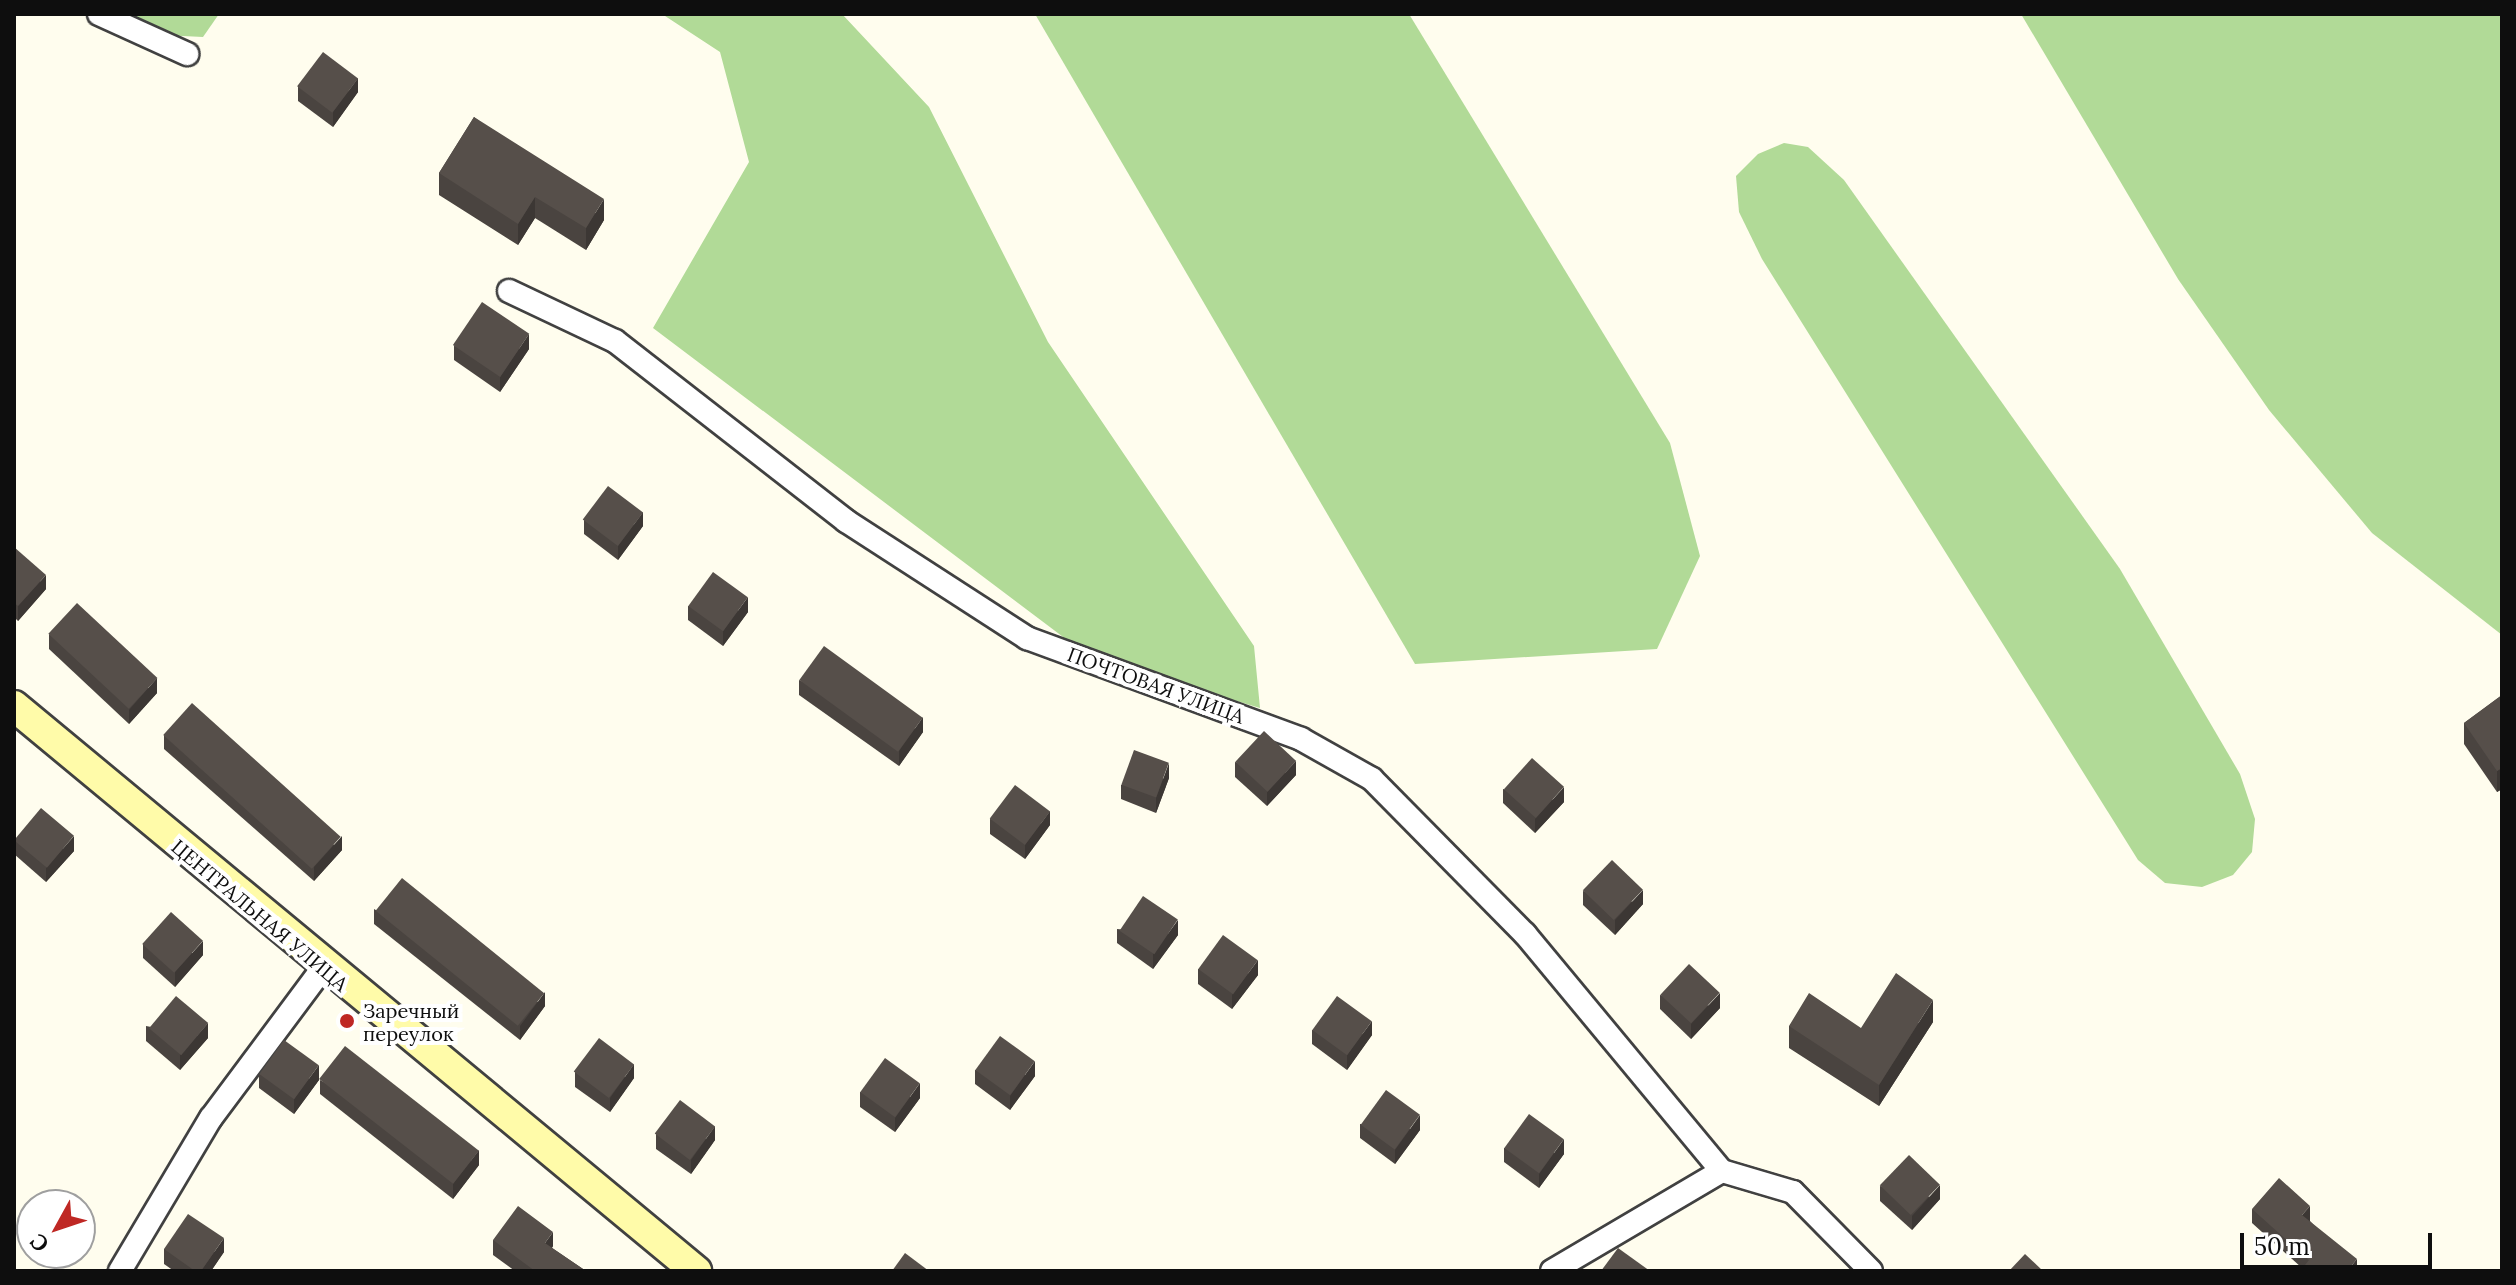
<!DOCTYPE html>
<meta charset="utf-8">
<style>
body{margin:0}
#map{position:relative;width:2516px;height:1285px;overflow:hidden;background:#fffdee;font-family:Lora,serif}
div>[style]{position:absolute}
.forest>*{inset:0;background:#b1da97}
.roads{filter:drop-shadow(2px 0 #414141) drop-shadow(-2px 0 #414141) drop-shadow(0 2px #414141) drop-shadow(0 -2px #414141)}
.street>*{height:22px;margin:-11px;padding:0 11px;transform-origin:11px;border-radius:11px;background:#fff}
.secondary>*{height:30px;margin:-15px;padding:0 15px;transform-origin:15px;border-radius:15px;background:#fffba9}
.wall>*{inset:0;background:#4a4440}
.shaded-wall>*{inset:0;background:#3c3734}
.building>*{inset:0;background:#564f4a;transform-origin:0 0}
.dots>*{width:22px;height:22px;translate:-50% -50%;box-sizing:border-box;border:4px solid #fff;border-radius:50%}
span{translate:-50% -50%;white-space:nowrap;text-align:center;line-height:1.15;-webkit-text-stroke:8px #fff;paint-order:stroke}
.street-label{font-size:20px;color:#0e0e0e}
.poi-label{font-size:20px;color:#0e0e0e}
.left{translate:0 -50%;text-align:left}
.frame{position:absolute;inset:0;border:16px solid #0e0e0e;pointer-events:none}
.north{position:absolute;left:16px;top:1189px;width:80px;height:80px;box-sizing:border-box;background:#fff;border:2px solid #9f9f9f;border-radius:50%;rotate:230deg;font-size:22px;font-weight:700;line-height:32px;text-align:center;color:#0e0e0e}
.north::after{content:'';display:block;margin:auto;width:28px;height:36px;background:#bf2824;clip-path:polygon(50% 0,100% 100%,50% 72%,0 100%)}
.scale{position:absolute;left:2240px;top:1233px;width:192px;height:36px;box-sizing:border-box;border:4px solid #0e0e0e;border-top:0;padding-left:10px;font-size:24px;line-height:28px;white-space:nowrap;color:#0e0e0e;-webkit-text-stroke:6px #fff;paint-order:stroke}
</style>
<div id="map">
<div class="forest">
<div style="clip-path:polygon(98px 14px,219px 14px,203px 37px,122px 33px)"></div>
<div style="clip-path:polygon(662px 14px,842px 14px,929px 107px,1048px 342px,1254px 646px,1260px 708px,1091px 658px,653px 328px,749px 162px,720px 52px)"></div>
<div style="clip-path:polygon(1035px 14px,1409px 14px,1670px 443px,1700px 556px,1657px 649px,1415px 664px)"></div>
<div style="clip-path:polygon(2021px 14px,2502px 14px,2502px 635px,2372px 533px,2269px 410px,2178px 279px)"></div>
<div style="clip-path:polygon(1784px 143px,1808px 147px,1844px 180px,2120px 569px,2240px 774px,2255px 819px,2252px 852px,2233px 875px,2202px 887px,2165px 883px,2138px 860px,1762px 259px,1739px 212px,1736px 176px,1758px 154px)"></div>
</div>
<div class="roads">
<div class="street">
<div style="left:99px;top:14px;width:97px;rotate:24.4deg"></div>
<div style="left:509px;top:291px;width:117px;rotate:25.3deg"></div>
<div style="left:615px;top:341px;width:293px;rotate:37.9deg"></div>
<div style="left:846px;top:521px;width:216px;rotate:32.9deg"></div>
<div style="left:1027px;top:638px;width:292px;rotate:20.2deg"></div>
<div style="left:1301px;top:739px;width:81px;rotate:29.4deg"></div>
<div style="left:1372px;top:779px;width:218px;rotate:45.4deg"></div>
<div style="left:1525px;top:934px;width:308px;rotate:50.3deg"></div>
<div style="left:1722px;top:1171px;width:74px;rotate:16.5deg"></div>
<div style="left:1793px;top:1192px;width:111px;rotate:45.4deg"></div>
<div style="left:120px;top:1271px;width:178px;rotate:-59.3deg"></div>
<div style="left:211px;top:1118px;width:186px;rotate:-53.3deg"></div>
<div style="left:1552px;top:1271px;width:197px;rotate:-30.5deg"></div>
</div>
<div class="secondary">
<div style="left:14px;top:706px;width:886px;rotate:39.64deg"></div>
</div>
</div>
<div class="wall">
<div style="clip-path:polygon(298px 87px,358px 92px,333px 127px,298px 101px)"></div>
<div style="clip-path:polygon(474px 117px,604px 220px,586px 250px,535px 218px,518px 245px,439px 195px,439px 173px)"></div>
<div style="clip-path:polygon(454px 346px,529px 349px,500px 392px,454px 360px)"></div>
<div style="clip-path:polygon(584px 520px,643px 526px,618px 560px,584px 534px)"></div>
<div style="clip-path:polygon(14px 547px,46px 589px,18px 621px,14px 617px)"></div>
<div style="clip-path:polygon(688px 606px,748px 612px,723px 646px,688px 620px)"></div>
<div style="clip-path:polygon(49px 634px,157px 693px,129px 724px,49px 649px)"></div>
<div style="clip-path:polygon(799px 680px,923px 732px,899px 766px,799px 695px)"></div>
<div style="clip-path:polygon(2502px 695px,2502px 789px,2497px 792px,2464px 744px,2464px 723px)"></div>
<div style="clip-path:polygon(164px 735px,342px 850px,314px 881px,164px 749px)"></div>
<div style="clip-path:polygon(1235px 762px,1296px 775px,1267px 806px,1235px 777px)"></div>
<div style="clip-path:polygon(1169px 778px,1156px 813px,1121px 799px,1121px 785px)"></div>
<div style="clip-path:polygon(1503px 789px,1564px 802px,1535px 833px,1503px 803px)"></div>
<div style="clip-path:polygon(990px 819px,1050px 825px,1025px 859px,990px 834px)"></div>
<div style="clip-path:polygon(14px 839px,74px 851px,46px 882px,14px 854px)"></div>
<div style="clip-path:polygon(1583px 891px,1643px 904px,1615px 935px,1583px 905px)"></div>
<div style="clip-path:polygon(374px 909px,545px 1006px,520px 1040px,374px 924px)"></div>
<div style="clip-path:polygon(1117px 929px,1178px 935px,1153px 969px,1117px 943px)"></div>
<div style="clip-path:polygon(143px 944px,203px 955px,175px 987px,143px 958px)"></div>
<div style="clip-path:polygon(1198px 969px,1258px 975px,1232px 1009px,1198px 984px)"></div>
<div style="clip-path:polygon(1660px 995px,1720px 1008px,1691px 1039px,1660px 1009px)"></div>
<div style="clip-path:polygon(1933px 1022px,1879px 1106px,1789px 1048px,1789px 1026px,1861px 1028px)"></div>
<div style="clip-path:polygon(146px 1026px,208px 1038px,180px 1070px,146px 1041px)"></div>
<div style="clip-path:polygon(1312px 1030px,1372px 1035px,1347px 1070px,1312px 1044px)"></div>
<div style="clip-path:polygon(975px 1070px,1035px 1076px,1010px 1110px,975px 1084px)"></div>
<div style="clip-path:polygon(575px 1072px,634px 1078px,610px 1112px,575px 1087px)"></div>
<div style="clip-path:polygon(259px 1074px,319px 1080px,294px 1114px,259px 1088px)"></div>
<div style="clip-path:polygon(320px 1080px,479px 1165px,453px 1199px,320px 1094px)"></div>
<div style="clip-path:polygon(860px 1092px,920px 1098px,895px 1132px,860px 1107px)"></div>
<div style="clip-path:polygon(1360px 1124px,1420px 1130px,1395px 1164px,1360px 1138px)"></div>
<div style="clip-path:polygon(656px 1134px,715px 1140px,691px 1174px,656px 1149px)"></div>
<div style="clip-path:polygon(1504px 1148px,1564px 1154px,1539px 1188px,1504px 1162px)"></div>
<div style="clip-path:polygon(1880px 1186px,1940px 1199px,1912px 1230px,1880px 1201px)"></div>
<div style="clip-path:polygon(2252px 1209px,2310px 1221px,2357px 1271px,2301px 1271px,2302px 1268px,2252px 1223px)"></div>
<div style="clip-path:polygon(493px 1240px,553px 1246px,552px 1248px,586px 1271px,515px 1271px,493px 1255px)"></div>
<div style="clip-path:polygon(164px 1249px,224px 1252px,211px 1271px,174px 1271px,164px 1264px)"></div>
</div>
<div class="shaded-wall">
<div style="clip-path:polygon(358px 78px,358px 92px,333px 127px,333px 112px)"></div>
<div style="clip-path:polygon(535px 197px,535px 218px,518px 245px,518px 224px)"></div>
<div style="clip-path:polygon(604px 199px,604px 220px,586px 250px,586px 228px)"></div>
<div style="clip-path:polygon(529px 334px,529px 349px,500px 392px,500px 377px)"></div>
<div style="clip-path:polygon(643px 512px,643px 526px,618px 560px,618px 546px)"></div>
<div style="clip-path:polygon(46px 575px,46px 589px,18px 621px,18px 606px)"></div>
<div style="clip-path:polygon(748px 597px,748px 612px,723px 646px,723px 631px)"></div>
<div style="clip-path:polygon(157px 678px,157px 693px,129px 724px,129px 710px)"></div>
<div style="clip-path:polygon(923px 717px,923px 732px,899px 766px,899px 751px)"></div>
<div style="clip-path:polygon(1296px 761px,1296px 775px,1267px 806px,1267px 792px)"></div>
<div style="clip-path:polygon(1169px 763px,1169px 778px,1156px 813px,1156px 798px)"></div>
<div style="clip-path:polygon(2502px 768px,2502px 789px,2497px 792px,2497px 771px)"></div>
<div style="clip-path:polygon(1564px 787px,1564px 802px,1535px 833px,1535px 819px)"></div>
<div style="clip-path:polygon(1050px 811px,1050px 825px,1025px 859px,1025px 845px)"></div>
<div style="clip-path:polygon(74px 836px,74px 851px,46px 882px,46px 868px)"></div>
<div style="clip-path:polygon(342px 836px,342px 850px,314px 881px,314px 867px)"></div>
<div style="clip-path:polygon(1643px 890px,1643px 904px,1615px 935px,1615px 920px)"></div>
<div style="clip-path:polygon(1178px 920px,1178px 935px,1153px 969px,1153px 954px)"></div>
<div style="clip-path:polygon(203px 941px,203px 955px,175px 987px,175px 972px)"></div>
<div style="clip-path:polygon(1258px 960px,1258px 975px,1232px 1009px,1232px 995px)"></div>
<div style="clip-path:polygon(545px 992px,545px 1006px,520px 1040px,520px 1026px)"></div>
<div style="clip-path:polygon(1720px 993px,1720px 1008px,1691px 1039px,1691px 1024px)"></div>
<div style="clip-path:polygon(1933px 1000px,1933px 1022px,1879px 1106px,1879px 1085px)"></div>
<div style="clip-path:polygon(1372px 1021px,1372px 1035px,1347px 1070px,1347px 1055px)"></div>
<div style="clip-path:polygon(208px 1023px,208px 1038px,180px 1070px,180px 1055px)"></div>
<div style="clip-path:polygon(1035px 1061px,1035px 1076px,1010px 1110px,1010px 1096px)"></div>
<div style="clip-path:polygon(634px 1064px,634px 1078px,610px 1112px,610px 1098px)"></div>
<div style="clip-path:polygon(319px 1065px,319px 1080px,294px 1114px,294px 1099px)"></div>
<div style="clip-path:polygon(920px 1083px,920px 1098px,895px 1132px,895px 1118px)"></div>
<div style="clip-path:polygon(1420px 1115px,1420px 1130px,1395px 1164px,1395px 1150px)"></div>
<div style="clip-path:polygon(715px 1126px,715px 1140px,691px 1174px,691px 1160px)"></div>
<div style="clip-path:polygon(1564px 1139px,1564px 1154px,1539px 1188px,1539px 1174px)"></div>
<div style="clip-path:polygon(479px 1150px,479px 1165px,453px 1199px,453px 1184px)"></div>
<div style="clip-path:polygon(1940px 1185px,1940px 1199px,1912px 1230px,1912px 1216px)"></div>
<div style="clip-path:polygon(2310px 1206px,2310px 1221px,2302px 1230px,2302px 1215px)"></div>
<div style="clip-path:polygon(553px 1232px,553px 1246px,545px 1257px,545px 1243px)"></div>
<div style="clip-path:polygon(224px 1238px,224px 1252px,211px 1271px,201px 1271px)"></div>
<div style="clip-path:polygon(2357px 1259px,2357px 1271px,2347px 1271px)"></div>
</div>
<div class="building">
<div style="left:323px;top:52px;width:44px;height:43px;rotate:37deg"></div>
<div style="clip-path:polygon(474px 117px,604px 199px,586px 228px,535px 197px,518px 224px,439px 173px)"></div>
<div style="left:482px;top:302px;width:57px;height:52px;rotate:34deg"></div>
<div style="left:608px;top:486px;width:44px;height:42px;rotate:37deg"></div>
<div style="clip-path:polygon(14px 547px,46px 575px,18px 606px,14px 603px)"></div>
<div style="left:713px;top:572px;width:43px;height:42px;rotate:36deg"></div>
<div style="left:77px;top:603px;width:110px;height:42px;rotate:43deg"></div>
<div style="left:824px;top:646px;width:122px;height:42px;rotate:36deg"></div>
<div style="clip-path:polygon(2502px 695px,2502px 768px,2497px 771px,2464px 723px)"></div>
<div style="left:192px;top:703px;width:200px;height:43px;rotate:42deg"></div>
<div style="left:1264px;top:731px;width:44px;height:42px;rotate:43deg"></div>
<div style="left:1134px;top:750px;width:37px;height:37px;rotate:20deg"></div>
<div style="left:1532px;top:758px;width:43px;height:42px;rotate:42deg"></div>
<div style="left:1015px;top:785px;width:44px;height:42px;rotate:37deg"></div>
<div style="left:41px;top:808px;width:43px;height:42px;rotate:40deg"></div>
<div style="left:1612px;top:860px;width:43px;height:42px;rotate:44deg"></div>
<div style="left:402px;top:878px;width:183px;height:42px;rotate:39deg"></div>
<div style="left:1143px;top:896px;width:42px;height:42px;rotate:34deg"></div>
<div style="left:171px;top:912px;width:43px;height:43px;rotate:42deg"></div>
<div style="left:1223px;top:935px;width:43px;height:42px;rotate:36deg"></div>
<div style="left:1689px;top:964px;width:42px;height:42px;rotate:43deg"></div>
<div style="clip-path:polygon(1896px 973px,1933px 1000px,1879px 1085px,1789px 1026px,1809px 993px,1861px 1028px)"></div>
<div style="left:176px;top:996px;width:42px;height:42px;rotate:40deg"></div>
<div style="left:1337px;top:996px;width:43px;height:42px;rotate:36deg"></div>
<div style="left:1000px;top:1036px;width:43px;height:42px;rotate:36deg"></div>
<div style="left:599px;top:1038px;width:44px;height:42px;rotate:37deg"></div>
<div style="left:284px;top:1040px;width:43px;height:42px;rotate:36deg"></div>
<div style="left:345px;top:1046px;width:170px;height:42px;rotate:38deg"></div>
<div style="left:885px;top:1058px;width:43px;height:42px;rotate:36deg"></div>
<div style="left:1386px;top:1090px;width:42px;height:43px;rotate:36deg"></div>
<div style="left:680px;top:1100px;width:44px;height:42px;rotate:37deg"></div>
<div style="left:1529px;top:1114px;width:43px;height:42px;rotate:36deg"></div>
<div style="left:1909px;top:1155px;width:43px;height:42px;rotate:44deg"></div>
<div style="clip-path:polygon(2279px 1178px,2310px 1206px,2302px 1215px,2357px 1259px,2347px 1271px,2302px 1271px,2301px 1270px,2309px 1260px,2252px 1209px)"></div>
<div style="clip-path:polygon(518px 1206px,553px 1232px,545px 1243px,586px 1271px,535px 1271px,493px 1240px)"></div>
<div style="clip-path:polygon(188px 1214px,224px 1238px,201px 1271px,195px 1271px,164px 1249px)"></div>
<div style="clip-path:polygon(1618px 1248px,1650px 1271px,1601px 1271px)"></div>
<div style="clip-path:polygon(905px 1253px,929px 1271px,892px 1271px)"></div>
<div style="clip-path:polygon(2025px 1254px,2043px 1271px,2009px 1271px)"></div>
</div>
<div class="dots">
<div style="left:347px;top:1021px;background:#bf2824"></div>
</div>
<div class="street-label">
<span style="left:1156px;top:685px;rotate:20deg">ПОЧТОВАЯ УЛИЦА</span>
<span style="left:260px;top:915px;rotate:40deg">ЦЕНТРАЛЬНАЯ УЛИЦА</span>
</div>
<div class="poi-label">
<span class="left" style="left:363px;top:1022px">Заречный<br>переулок</span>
</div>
<div class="frame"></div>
<div class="north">С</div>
<div class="scale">50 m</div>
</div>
